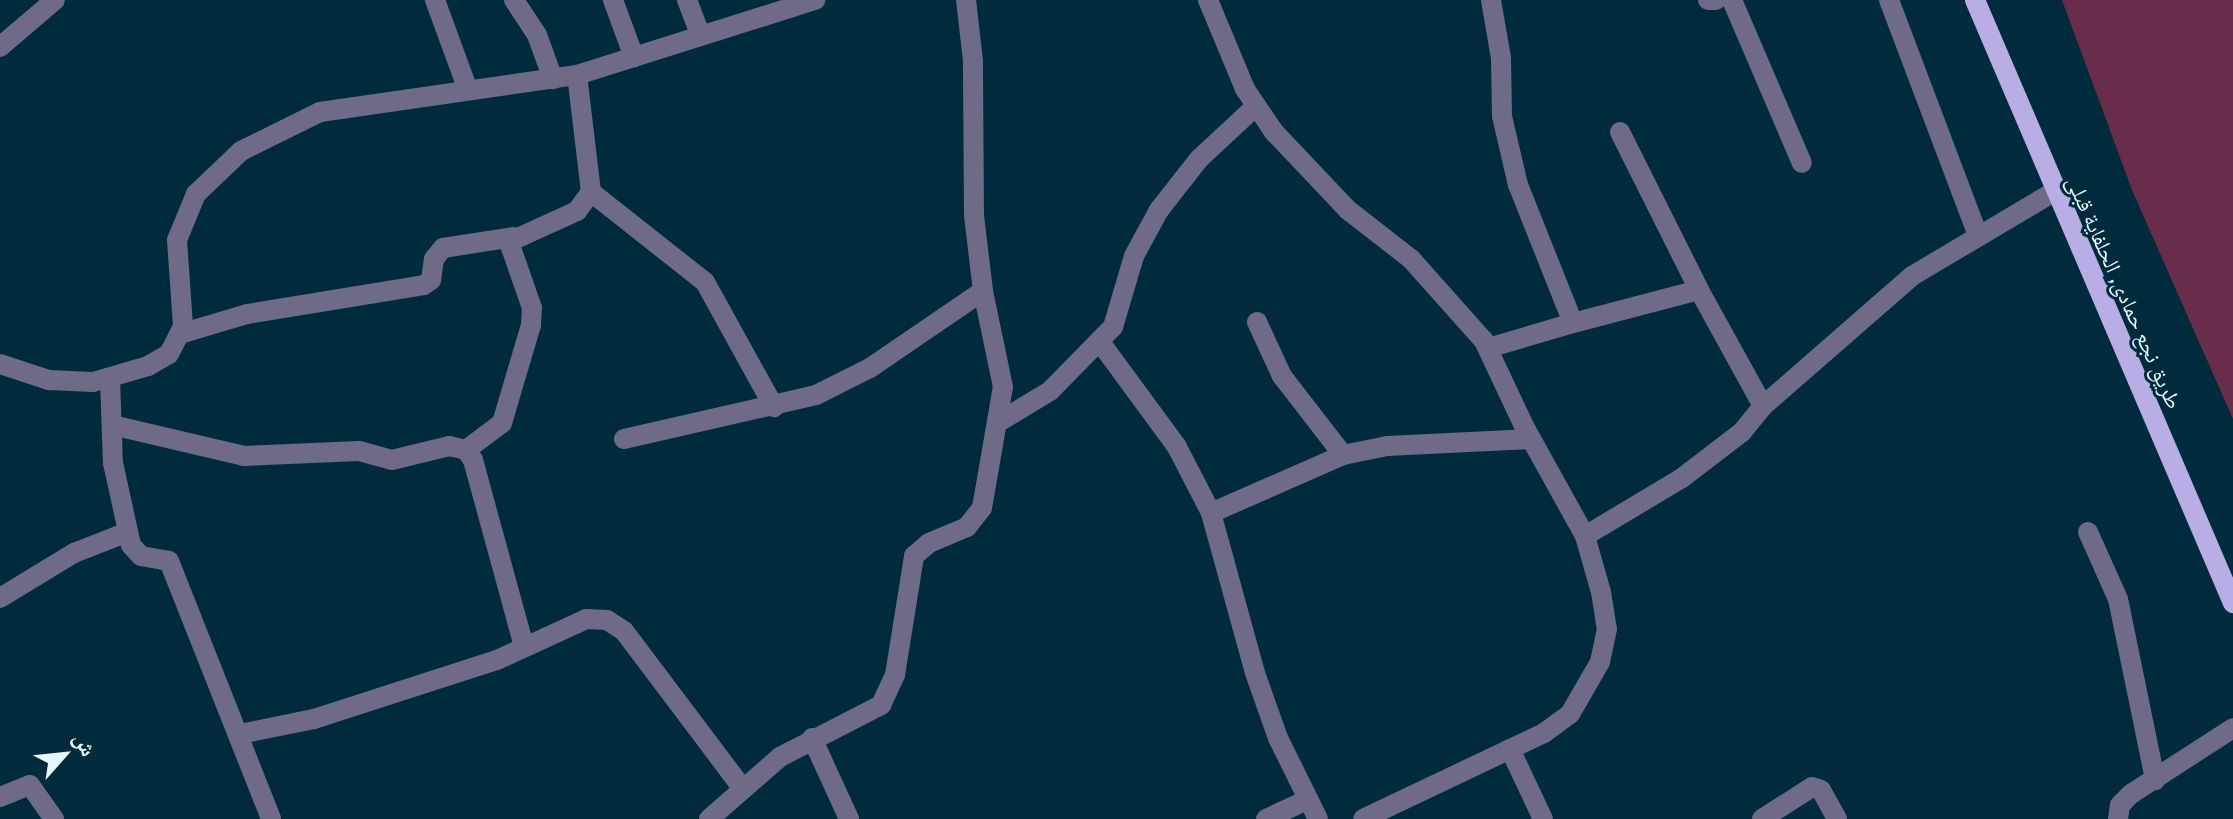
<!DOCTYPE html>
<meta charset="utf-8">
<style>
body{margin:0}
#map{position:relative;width:2233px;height:819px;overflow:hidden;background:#002b3d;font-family:"IBM Plex Sans","Noto Naskh Arabic",sans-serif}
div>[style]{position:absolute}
.water>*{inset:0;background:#6a2d49}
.minor>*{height:20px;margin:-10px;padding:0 10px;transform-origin:10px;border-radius:10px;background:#6f6a85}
.major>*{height:20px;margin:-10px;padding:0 10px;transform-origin:10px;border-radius:10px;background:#b8ade5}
span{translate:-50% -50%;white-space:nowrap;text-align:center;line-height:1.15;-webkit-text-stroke:6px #002b3d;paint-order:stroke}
.street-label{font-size:22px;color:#e6f6ff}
.north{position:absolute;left:24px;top:715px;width:80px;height:80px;-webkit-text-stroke:6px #002b3d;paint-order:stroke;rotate:63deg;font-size:22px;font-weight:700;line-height:32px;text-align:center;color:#e6f6ff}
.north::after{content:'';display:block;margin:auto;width:28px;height:36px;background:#e6f6ff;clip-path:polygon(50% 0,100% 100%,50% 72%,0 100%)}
</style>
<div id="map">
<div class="water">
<div style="clip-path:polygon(2062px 0,2233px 0,2233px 419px,2132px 190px)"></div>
</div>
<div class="minor">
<div style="left:435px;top:0;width:96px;rotate:69.9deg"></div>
<div style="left:514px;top:0;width:42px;rotate:56.7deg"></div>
<div style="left:537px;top:35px;width:47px;rotate:70deg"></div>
<div style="left:613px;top:0;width:61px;rotate:69.8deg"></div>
<div style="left:687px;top:0;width:36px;rotate:69deg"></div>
<div style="left:1208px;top:0;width:96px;rotate:67.4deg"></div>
<div style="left:1245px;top:89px;width:52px;rotate:56deg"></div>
<div style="left:1274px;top:132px;width:108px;rotate:46.5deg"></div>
<div style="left:1348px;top:210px;width:80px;rotate:37.9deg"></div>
<div style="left:1411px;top:259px;width:110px;rotate:48.3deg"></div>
<div style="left:1484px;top:341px;width:94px;rotate:64.8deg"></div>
<div style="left:1524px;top:426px;width:126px;rotate:61deg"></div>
<div style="left:1585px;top:536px;width:58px;rotate:74.1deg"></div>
<div style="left:1601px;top:592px;width:37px;rotate:81deg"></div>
<div style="left:1607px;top:629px;width:34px;rotate:102deg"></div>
<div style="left:1600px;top:662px;width:60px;rotate:120deg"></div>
<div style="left:1570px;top:714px;width:32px;rotate:144deg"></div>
<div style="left:1544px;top:733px;width:200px;rotate:154.6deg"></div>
<div style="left:1708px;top:0;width:8px"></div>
<div style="left:1732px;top:0;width:177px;rotate:66.8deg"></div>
<div style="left:1889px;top:0;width:252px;rotate:69.3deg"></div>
<div style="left:0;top:47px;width:72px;rotate:-40.5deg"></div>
<div style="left:1620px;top:132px;width:177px;rotate:63.4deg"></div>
<div style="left:591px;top:192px;width:145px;rotate:38.3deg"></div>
<div style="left:705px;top:282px;width:143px;rotate:61.1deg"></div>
<div style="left:1257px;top:322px;width:60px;rotate:65.2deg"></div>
<div style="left:1282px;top:376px;width:100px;rotate:52.3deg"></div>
<div style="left:1573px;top:323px;width:130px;rotate:-14.7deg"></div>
<div style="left:1699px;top:290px;width:132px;rotate:61.1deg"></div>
<div style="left:180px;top:334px;width:70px;rotate:-16.6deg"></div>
<div style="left:247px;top:314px;width:179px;rotate:-9.3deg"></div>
<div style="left:424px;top:285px;width:9px;rotate:-36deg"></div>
<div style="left:431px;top:280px;width:21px;rotate:-82deg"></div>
<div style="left:434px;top:259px;width:14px;rotate:-51deg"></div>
<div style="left:443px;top:248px;width:71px;rotate:-8.9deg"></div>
<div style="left:1100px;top:342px;width:130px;rotate:53.7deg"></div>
<div style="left:1177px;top:447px;width:74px;rotate:62.7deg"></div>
<div style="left:1211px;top:513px;width:166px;rotate:74.6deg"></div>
<div style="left:1255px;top:673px;width:69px;rotate:70.5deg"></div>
<div style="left:1278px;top:738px;width:90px;rotate:63.7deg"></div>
<div style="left:1488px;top:348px;width:89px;rotate:-16.4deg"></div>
<div style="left:1573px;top:323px;width:149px;rotate:-111.7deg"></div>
<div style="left:1518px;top:185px;width:71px;rotate:-103.1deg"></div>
<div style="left:1502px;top:116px;width:58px;rotate:-91deg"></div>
<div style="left:1501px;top:58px;width:59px;rotate:-99.8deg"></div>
<div style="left:0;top:364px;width:52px;rotate:18.1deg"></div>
<div style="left:49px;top:380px;width:44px;rotate:2.6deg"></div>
<div style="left:93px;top:382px;width:57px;rotate:-16.2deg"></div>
<div style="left:148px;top:366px;width:24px;rotate:-30deg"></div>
<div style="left:169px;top:354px;width:31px;rotate:-63deg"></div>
<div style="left:183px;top:326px;width:86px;rotate:-94deg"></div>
<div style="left:177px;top:240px;width:50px;rotate:-67.6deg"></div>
<div style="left:196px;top:194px;width:62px;rotate:-43.7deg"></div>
<div style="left:241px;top:151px;width:88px;rotate:-26.3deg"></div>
<div style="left:320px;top:112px;width:260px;rotate:-8.2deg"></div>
<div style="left:577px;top:75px;width:250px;rotate:-17.5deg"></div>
<div style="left:110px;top:379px;width:84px;rotate:88deg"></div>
<div style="left:113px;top:463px;width:84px;rotate:77.6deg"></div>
<div style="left:131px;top:545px;width:15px;rotate:48deg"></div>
<div style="left:141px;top:556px;width:28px;rotate:10deg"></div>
<div style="left:169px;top:561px;width:277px;rotate:68.4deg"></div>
<div style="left:997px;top:423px;width:62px;rotate:-31.1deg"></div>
<div style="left:1050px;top:391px;width:90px;rotate:-45.5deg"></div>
<div style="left:1113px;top:327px;width:74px;rotate:-73.5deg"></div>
<div style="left:1134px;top:256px;width:52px;rotate:-61.5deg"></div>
<div style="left:1159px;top:210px;width:65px;rotate:-51.9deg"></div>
<div style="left:1199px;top:159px;width:76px;rotate:-42.9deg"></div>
<div style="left:112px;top:425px;width:136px;rotate:13.2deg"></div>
<div style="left:244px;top:456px;width:115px;rotate:-2.5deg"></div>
<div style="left:359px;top:451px;width:34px;rotate:15deg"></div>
<div style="left:392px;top:460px;width:59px;rotate:-13.8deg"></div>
<div style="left:449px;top:446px;width:17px;rotate:13deg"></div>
<div style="left:466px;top:450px;width:12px;rotate:55deg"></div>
<div style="left:473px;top:460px;width:193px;rotate:74.7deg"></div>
<div style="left:624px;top:439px;width:197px;rotate:-12.9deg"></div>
<div style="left:816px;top:395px;width:60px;rotate:-26.6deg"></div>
<div style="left:870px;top:368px;width:137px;rotate:-34.3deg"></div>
<div style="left:466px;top:450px;width:45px;rotate:-36.9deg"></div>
<div style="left:502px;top:423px;width:102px;rotate:-73.5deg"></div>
<div style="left:531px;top:325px;width:17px;rotate:-87deg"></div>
<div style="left:532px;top:308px;width:70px;rotate:-109.2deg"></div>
<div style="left:509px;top:242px;width:75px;rotate:-24.5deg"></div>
<div style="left:577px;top:211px;width:24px;rotate:-54deg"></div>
<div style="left:591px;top:192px;width:118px;rotate:-96.8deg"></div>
<div style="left:1211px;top:513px;width:144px;rotate:-23.7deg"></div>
<div style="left:1343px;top:455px;width:45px;rotate:-11.6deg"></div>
<div style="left:1387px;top:446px;width:144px;rotate:-2.8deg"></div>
<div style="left:2088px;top:532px;width:73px;rotate:65.9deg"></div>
<div style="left:2118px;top:599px;width:185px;rotate:78.4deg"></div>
<div style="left:1585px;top:536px;width:113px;rotate:-30.9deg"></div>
<div style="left:1682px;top:478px;width:76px;rotate:-37.5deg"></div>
<div style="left:1742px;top:432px;width:33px;rotate:-51deg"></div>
<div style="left:1763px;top:406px;width:198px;rotate:-41.1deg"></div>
<div style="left:1912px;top:276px;width:166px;rotate:-30.7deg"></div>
<div style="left:0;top:598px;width:87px;rotate:-31.3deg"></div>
<div style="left:74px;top:553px;width:58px;rotate:-21.3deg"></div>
<div style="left:240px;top:734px;width:76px;rotate:-11.5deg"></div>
<div style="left:314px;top:719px;width:192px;rotate:-17.9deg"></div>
<div style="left:497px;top:660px;width:98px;rotate:-24.7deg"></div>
<div style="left:586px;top:619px;width:21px;rotate:3deg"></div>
<div style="left:607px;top:620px;width:20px;rotate:33deg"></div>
<div style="left:624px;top:631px;width:198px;rotate:53deg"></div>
<div style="left:812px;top:738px;width:89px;rotate:65.4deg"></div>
<div style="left:1510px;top:749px;width:77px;rotate:64.8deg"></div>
<div style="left:0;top:797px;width:32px;rotate:-22deg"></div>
<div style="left:30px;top:785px;width:42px;rotate:54.8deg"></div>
<div style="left:709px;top:819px;width:94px;rotate:-41.1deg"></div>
<div style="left:780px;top:757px;width:114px;rotate:-27.2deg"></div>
<div style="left:881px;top:705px;width:33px;rotate:-65deg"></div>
<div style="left:895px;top:675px;width:121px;rotate:-80.9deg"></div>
<div style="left:914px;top:556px;width:20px;rotate:-41deg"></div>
<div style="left:929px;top:543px;width:41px;rotate:-22.8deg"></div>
<div style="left:967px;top:527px;width:24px;rotate:-52deg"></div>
<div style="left:982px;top:508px;width:123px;rotate:-80.2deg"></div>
<div style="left:1003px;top:387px;width:98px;rotate:-101.8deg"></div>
<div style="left:983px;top:291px;width:77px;rotate:-96.8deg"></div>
<div style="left:974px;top:215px;width:154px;rotate:-90.4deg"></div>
<div style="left:973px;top:61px;width:61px;rotate:-96.5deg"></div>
<div style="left:1266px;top:819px;width:45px;rotate:-24.9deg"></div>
<div style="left:1762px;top:819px;width:59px;rotate:-32.6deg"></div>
<div style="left:1812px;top:787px;width:9px;rotate:18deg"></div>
<div style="left:1821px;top:790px;width:33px;rotate:61deg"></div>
<div style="left:2118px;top:819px;width:14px;rotate:-82deg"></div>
<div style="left:2120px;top:805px;width:16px;rotate:-45deg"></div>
<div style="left:2131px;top:794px;width:121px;rotate:-32.9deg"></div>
</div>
<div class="major">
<div style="left:1975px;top:0;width:656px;rotate:66.84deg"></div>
</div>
<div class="street-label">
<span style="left:2125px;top:292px;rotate:66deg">طريق نجع حمادى, الحلفاية قبلى</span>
</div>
<div class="north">ش</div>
</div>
